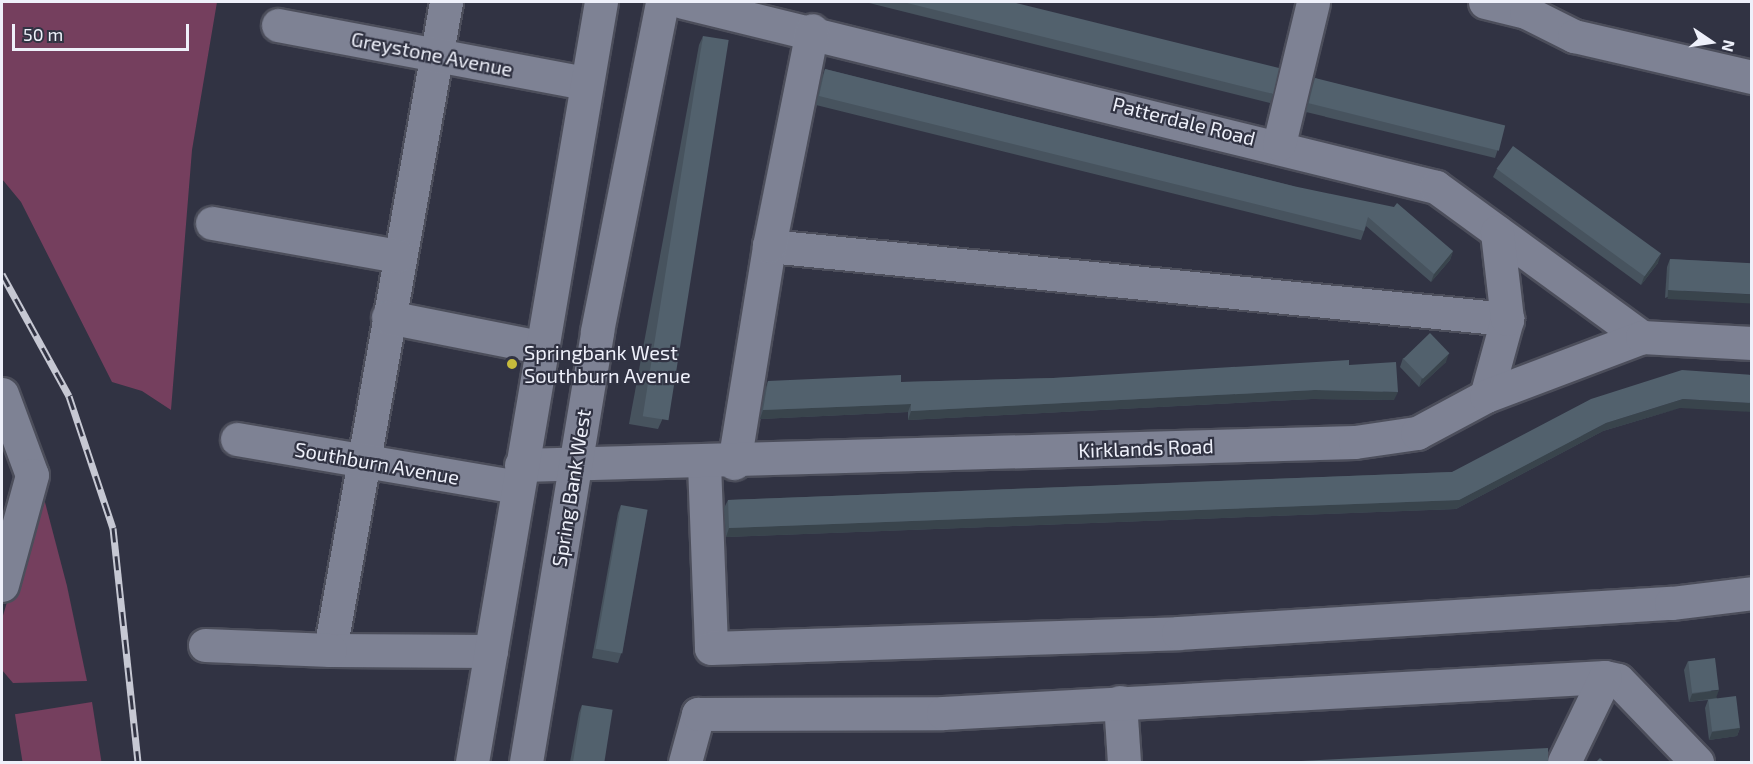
<!DOCTYPE html>
<style>
body{margin:0}
#map{position:relative;width:1753px;height:764px;overflow:hidden;background:#313343;font-family:"Exo 2",sans-serif}
div>[style]{position:absolute}
.green>*{inset:0;background:#753f5e;transform-origin:0 0}
.roads{filter:drop-shadow(2px 0 #4c4e5b) drop-shadow(-2px 0 #4c4e5b) drop-shadow(0 2px #4c4e5b) drop-shadow(0 -2px #4c4e5b)}
.minor>*{height:33px;margin:-16.5px;padding:0 16.5px;transform-origin:16.5px;border-radius:16.5px;background:#7e8294}
.rail>*{height:7px;margin-top:-3.5px;transform-origin:0;background:repeating-linear-gradient(90deg,#313343 0 14px,#c6c8d3 0 28px);box-sizing:border-box;border-block:2px solid #c6c8d3}
.wall>*{inset:0;background:#47535e}
.shaded-wall>*{inset:0;background:#39444c;transform-origin:0 0}
.building>*{inset:0;background:#52616d;transform-origin:0 0}
.dots>*{width:16px;height:16px;translate:-50% -50%;box-sizing:border-box;border:3px solid #313343;border-radius:50%}
span{translate:-50% -50%;white-space:nowrap;text-align:center;line-height:1.15;-webkit-text-stroke:4.5px #313343;paint-order:stroke}
.street-label{font-size:20px;color:#eef0fa}
.poi-label{font-size:20px;color:#eef0fa}
.left{translate:0 -50%;text-align:left}
.frame{position:absolute;inset:0;border:3px solid #eef0fa;pointer-events:none}
.north{position:absolute;left:1681px;top:12px;width:60px;height:60px;-webkit-text-stroke:4px #313343;paint-order:stroke;rotate:103deg;font-size:16px;font-weight:700;line-height:24px;text-align:center;color:#eef0fa}
.north::after{content:'';display:block;margin:auto;width:21px;height:27px;background:#eef0fa;clip-path:polygon(50% 0,100% 100%,50% 72%,0 100%)}
.scale{position:absolute;left:12px;top:24px;width:177px;height:27px;box-sizing:border-box;border:3px solid #eef0fa;border-top:0;padding-left:8px;font-size:18px;line-height:21px;white-space:nowrap;color:#eef0fa;-webkit-text-stroke:4px #313343;paint-order:stroke}
</style>
<div id="map">
<div class="green">
<div style="clip-path:polygon(2px 2px,217px 2px,192px 150px,171px 410px,142px 391px,112px 382px,21px 202px,2px 179px)"></div>
<div style="clip-path:polygon(41px 487px,67px 586px,87px 681px,13px 683px,2px 670px,2px 619px)"></div>
<div style="left:92px;top:702px;width:61px;height:78px;rotate:81deg"></div>
</div>
<div class="roads">
<div class="minor">
<div style="left:446px;top:2px;width:658px;rotate:100.15deg"></div>
<div style="left:330px;top:650px;width:161px;rotate:0.4deg"></div>
<div style="left:683px;top:2px;width:775px;rotate:13.8deg"></div>
<div style="left:1436px;top:187px;width:255px;rotate:36.1deg"></div>
<div style="left:1485px;top:2px;width:42px;rotate:13.7deg"></div>
<div style="left:1526px;top:12px;width:54px;rotate:26.6deg"></div>
<div style="left:1574px;top:36px;width:183px;rotate:13deg"></div>
<div style="left:278px;top:25px;width:312px;rotate:10.7deg"></div>
<div style="left:1279px;top:144px;width:146px;rotate:-76.5deg"></div>
<div style="left:212px;top:223px;width:188px;rotate:10.1deg"></div>
<div style="left:769px;top:246px;width:742px;rotate:5.65deg"></div>
<div style="left:388px;top:317px;width:154px;rotate:11.2deg"></div>
<div style="left:2px;top:394px;width:86px;rotate:69.7deg"></div>
<div style="left:32px;top:475px;width:114px;rotate:105.3deg"></div>
<div style="left:1486px;top:396px;width:80px;rotate:-74.7deg"></div>
<div style="left:1507px;top:319px;width:88px;rotate:-96.6deg"></div>
<div style="left:237px;top:439px;width:284px;rotate:9.7deg"></div>
<div style="left:734px;top:463px;width:220px;rotate:-80.8deg"></div>
<div style="left:769px;top:246px;width:220px;rotate:-78.7deg"></div>
<div style="left:704px;top:464px;width:184px;rotate:87.8deg"></div>
<div style="left:711px;top:648px;width:467px;rotate:-1.8deg"></div>
<div style="left:1178px;top:633px;width:494px;rotate:-3.5deg"></div>
<div style="left:1671px;top:603px;width:82px;rotate:-7deg"></div>
<div style="left:521px;top:465px;width:834px;rotate:-1.58deg"></div>
<div style="left:1355px;top:442px;width:63px;rotate:-8.3deg"></div>
<div style="left:1417px;top:433px;width:78px;rotate:-28.2deg"></div>
<div style="left:1486px;top:396px;width:167px;rotate:-20.7deg"></div>
<div style="left:1642px;top:337px;width:110px;rotate:3.1deg"></div>
<div style="left:205px;top:645px;width:125px;rotate:2.3deg"></div>
<div style="left:1120px;top:702px;width:60px;rotate:86.2deg"></div>
<div style="left:472px;top:762px;width:771px;rotate:-80.37deg"></div>
<div style="left:526px;top:762px;width:437px;rotate:-80.6deg"></div>
<div style="left:597px;top:331px;width:335px;rotate:-78.8deg"></div>
<div style="left:685px;top:762px;width:50px;rotate:-74.8deg"></div>
<div style="left:698px;top:714px;width:245px;rotate:-0.2deg"></div>
<div style="left:943px;top:713px;width:663px;rotate:-3.11deg"></div>
<div style="left:1605px;top:677px;width:13px;rotate:13deg"></div>
<div style="left:1618px;top:680px;width:114px;rotate:46.1deg"></div>
<div style="left:1564px;top:762px;width:94px;rotate:-64.2deg"></div>
</div>
</div>
<div class="rail">
<div style="left:2px;top:274px;width:139px;rotate:61.2deg"></div>
<div style="left:69px;top:396px;width:139px;rotate:71.6deg"></div>
<div style="left:113px;top:528px;width:235px;rotate:83.9deg"></div>
</div>
<div class="wall">
<div style="clip-path:polygon(865px 2px,1012px 2px,1273px 94px,1270px 103px)"></div>
<div style="clip-path:polygon(703px 36px,662px 420px,658px 429px,629px 424px,699px 45px)"></div>
<div style="clip-path:polygon(825px 69px,1293px 186px,1453px 251px,1450px 260px,1431px 282px,1366px 226px,1361px 240px,816px 105px,822px 78px)"></div>
<div style="clip-path:polygon(1315px 78px,1498px 149px,1495px 158px,1306px 112px,1312px 87px)"></div>
<div style="clip-path:polygon(1497px 169px,1658px 263px,1641px 285px,1493px 177px)"></div>
<div style="clip-path:polygon(1670px 259px,1752px 264px,1665px 298px,1667px 267px)"></div>
<div style="clip-path:polygon(1403px 358px,1446px 362px,1419px 387px,1400px 367px)"></div>
<div style="clip-path:polygon(1349px 365px,1394px 400px,1312px 399px,908px 420px,908px 412px,760px 419px,765px 390px,768px 381px,901px 382px,1053px 378px)"></div>
<div style="clip-path:polygon(1680px 408px,1603px 431px,1456px 509px,726px 537px,724px 508px,728px 500px,1452px 472px)"></div>
<div style="clip-path:polygon(621px 505px,621px 654px,618px 663px,592px 658px,618px 513px)"></div>
<div style="clip-path:polygon(1688px 661px,1740px 728px,1737px 736px,1709px 740px,1705px 708px,1708px 700px,1689px 702px,1684px 670px)"></div>
<div style="clip-path:polygon(582px 705px,603px 762px,570px 762px,579px 713px)"></div>
</div>
<div class="shaded-wall">
<div style="clip-path:polygon(1453px 251px,1450px 260px,1431px 282px,1434px 274px)"></div>
<div style="clip-path:polygon(1661px 254px,1658px 263px,1641px 285px,1644px 277px)"></div>
<div style="left:1668px;top:290px;width:84px;height:9px;rotate:3deg"></div>
<div style="clip-path:polygon(1449px 353px,1446px 362px,1419px 387px,1422px 378px)"></div>
<div style="clip-path:polygon(1315px 390px,1398px 392px,1394px 400px,1312px 399px,908px 420px,911px 411px)"></div>
<div style="clip-path:polygon(1683px 399px,1752px 403px,1752px 412px,1680px 408px,1603px 431px,1456px 509px,726px 537px,729px 528px,1459px 500px,1606px 423px)"></div>
<div style="clip-path:polygon(911px 404px,908px 412px,760px 419px,763px 410px)"></div>
<div style="clip-path:polygon(1719px 690px,1716px 698px,1689px 702px,1692px 694px)"></div>
<div style="clip-path:polygon(1740px 728px,1737px 736px,1709px 740px,1712px 732px)"></div>
</div>
<div class="building">
<div style="clip-path:polygon(903px 2px,1012px 2px,1279px 68px,1273px 94px)"></div>
<div style="left:703px;top:36px;width:26px;height:385px;rotate:9deg"></div>
<div style="clip-path:polygon(825px 69px,1293px 186px,1394px 207px,1397px 203px,1453px 251px,1434px 274px,1368px 217px,1364px 231px,819px 96px)"></div>
<div style="left:1315px;top:78px;width:196px;height:26px;rotate:14deg"></div>
<div style="left:1513px;top:146px;width:183px;height:28px;rotate:36deg"></div>
<div style="left:1670px;top:259px;width:82px;height:31px;rotate:3deg"></div>
<div style="left:1430px;top:333px;width:28px;height:37px;rotate:46deg"></div>
<div style="clip-path:polygon(1349px 360px,1349px 365px,1396px 362px,1398px 392px,1315px 390px,911px 411px,911px 404px,763px 410px,768px 381px,901px 375px,901px 382px,1053px 378px)"></div>
<div style="clip-path:polygon(1682px 370px,1752px 375px,1752px 403px,1683px 399px,1606px 423px,1459px 500px,729px 528px,728px 500px,1452px 472px,1591px 399px)"></div>
<div style="left:621px;top:505px;width:27px;height:146px;rotate:10deg"></div>
<div style="left:1715px;top:658px;width:32px;height:27px;rotate:83deg"></div>
<div style="left:1736px;top:696px;width:32px;height:28px;rotate:83deg"></div>
<div style="left:582px;top:705px;width:31px;height:58px;rotate:9deg"></div>
<div style="clip-path:polygon(1548px 748px,1548px 762px,1282px 762px)"></div>
<div style="clip-path:polygon(1600px 758px,1604px 762px,1596px 762px)"></div>
</div>
<div class="dots">
<div style="left:512px;top:364px;background:#c7bb3c"></div>
</div>
<div class="street-label">
<span style="left:432px;top:54px;rotate:11deg">Greystone Avenue</span>
<span style="left:1184px;top:121px;rotate:14deg">Patterdale Road</span>
<span style="left:1146px;top:448px;rotate:-2deg">Kirklands Road</span>
<span style="left:377px;top:463px;rotate:10deg">Southburn Avenue</span>
<span style="left:571px;top:488px;rotate:-81deg">Spring Bank West</span>
</div>
<div class="poi-label">
<span class="left" style="left:524px;top:364px">Springbank West<br>Southburn Avenue</span>
</div>
<div class="frame"></div>
<div class="north">N</div>
<div class="scale">50 m</div>
</div>
